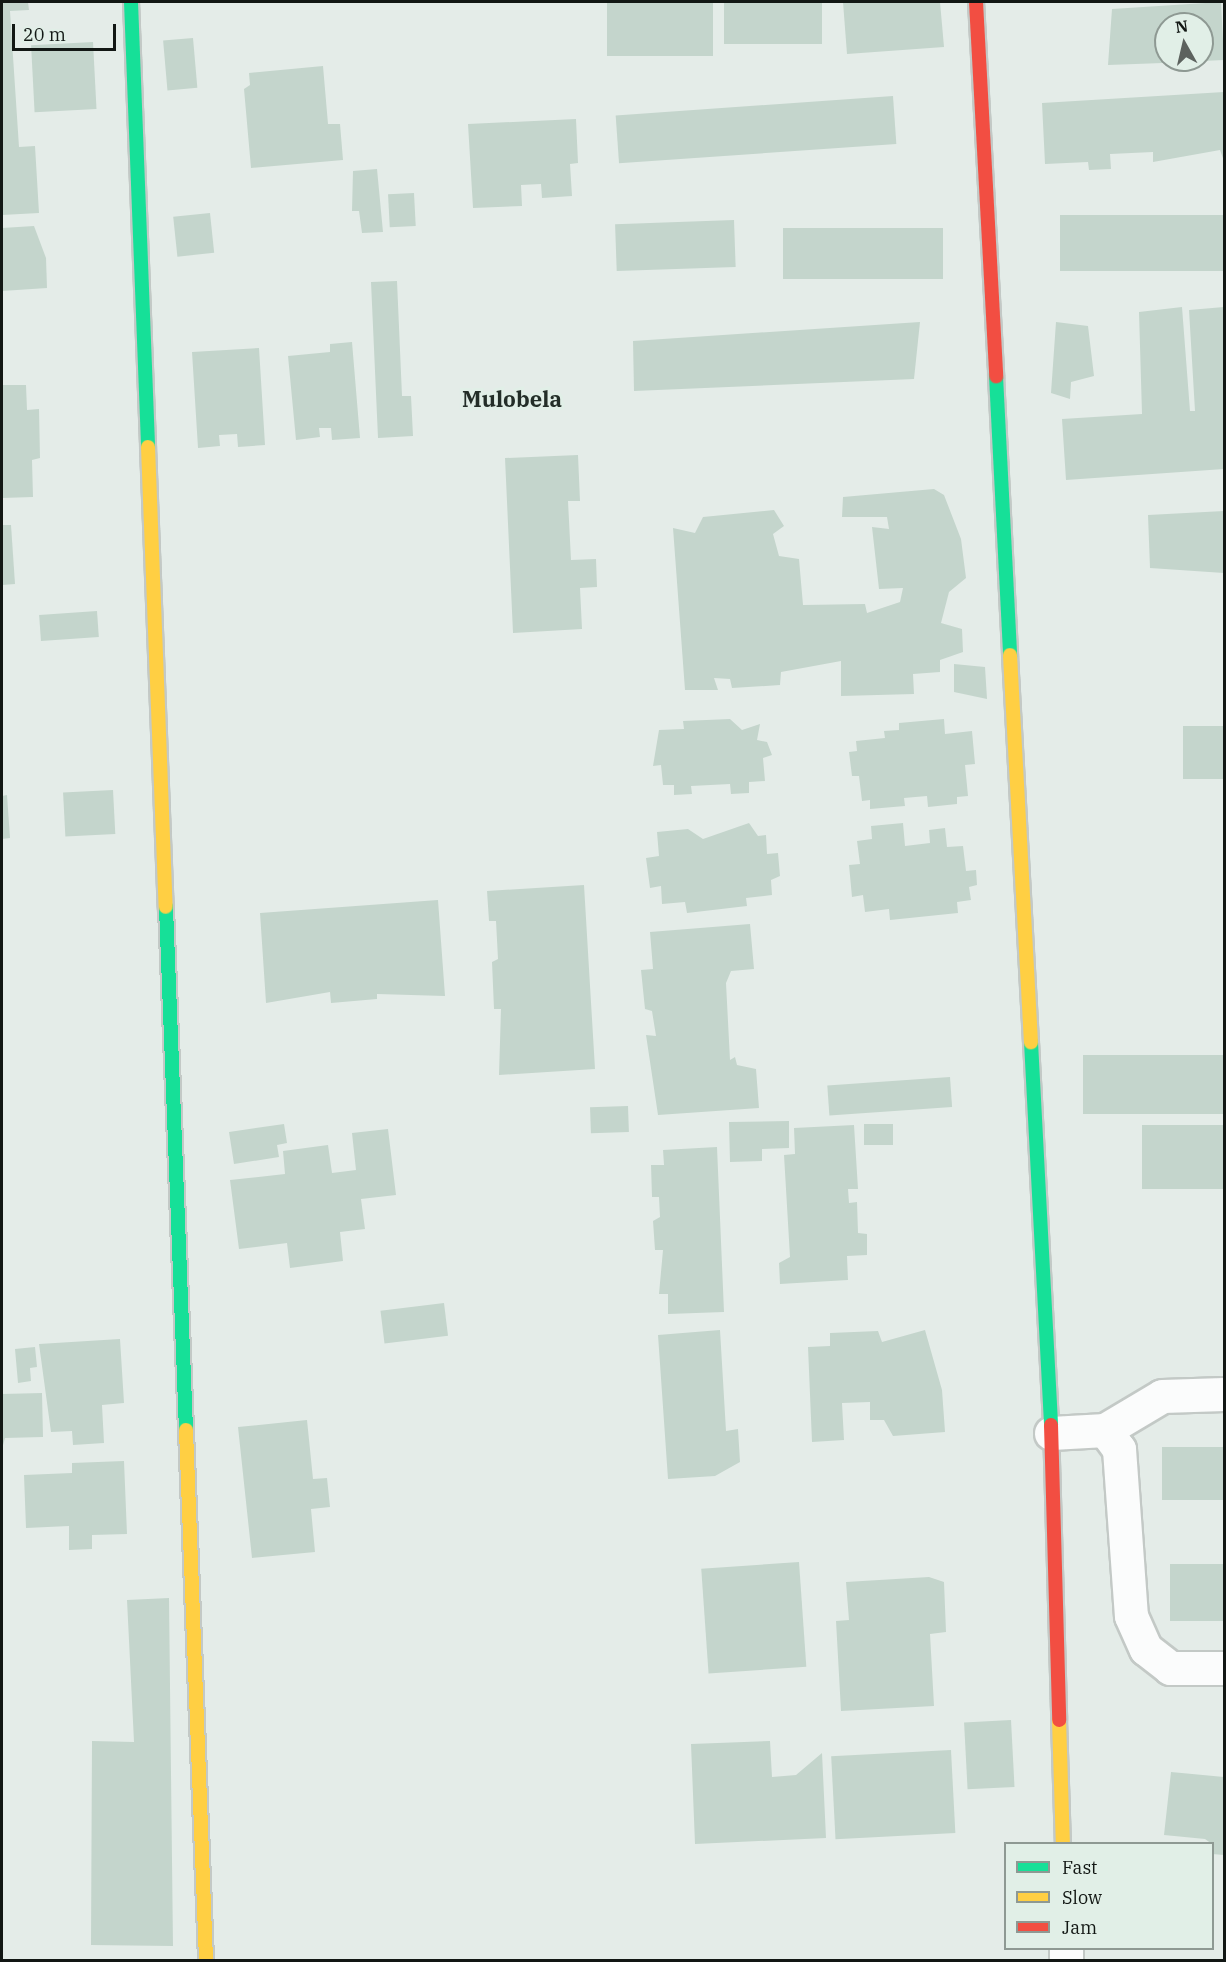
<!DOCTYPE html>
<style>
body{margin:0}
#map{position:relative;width:1226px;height:1962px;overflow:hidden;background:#e4ece8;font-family:"IBM Plex Serif",serif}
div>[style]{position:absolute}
.building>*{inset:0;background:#c4d5cc;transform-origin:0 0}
.roads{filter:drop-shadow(2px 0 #c3c9c6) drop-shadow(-2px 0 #c3c9c6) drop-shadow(0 2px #c3c9c6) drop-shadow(0 -2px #c3c9c6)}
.street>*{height:33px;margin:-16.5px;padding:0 16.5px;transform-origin:16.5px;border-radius:16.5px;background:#fbfcfc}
.fast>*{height:14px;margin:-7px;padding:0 7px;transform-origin:7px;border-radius:7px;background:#16e098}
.slow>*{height:14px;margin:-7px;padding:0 7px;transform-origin:7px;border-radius:7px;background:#ffcf43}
.jam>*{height:14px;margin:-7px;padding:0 7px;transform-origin:7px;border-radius:7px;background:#f24e42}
span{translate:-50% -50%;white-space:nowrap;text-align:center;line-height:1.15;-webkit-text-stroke:6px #e1efe7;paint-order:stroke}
.district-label{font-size:22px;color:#232e28;font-weight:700}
.frame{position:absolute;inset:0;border:3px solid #121714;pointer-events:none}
.legend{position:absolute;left:1004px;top:1842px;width:210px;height:108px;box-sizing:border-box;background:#e1efe7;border:2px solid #8e9993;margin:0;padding:8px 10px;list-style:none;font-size:18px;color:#121714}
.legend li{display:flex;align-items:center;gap:12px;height:30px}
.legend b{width:30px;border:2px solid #8e9993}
.north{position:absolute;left:1154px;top:12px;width:60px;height:60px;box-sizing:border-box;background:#e1efe7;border:2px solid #8e9993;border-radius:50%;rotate:352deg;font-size:16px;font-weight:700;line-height:24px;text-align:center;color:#121714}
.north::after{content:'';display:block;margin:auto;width:21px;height:27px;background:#5c625e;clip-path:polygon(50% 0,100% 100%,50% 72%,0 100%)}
.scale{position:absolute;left:12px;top:24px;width:104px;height:27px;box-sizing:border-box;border:3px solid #121714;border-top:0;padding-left:8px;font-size:18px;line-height:21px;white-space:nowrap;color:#121714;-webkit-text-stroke:4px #e1efe7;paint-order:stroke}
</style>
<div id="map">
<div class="building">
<div style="clip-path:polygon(2px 2px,28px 2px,29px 10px,10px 11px,19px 147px,35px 146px,39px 213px,2px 215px)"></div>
<div style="left:607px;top:2px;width:106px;height:54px"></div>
<div style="left:724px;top:2px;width:98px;height:42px"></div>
<div style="clip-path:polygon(843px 2px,940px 2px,944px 47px,847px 54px)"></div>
<div style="clip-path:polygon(1221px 2px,1224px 60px,1202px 61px,1202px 24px,1166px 24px,1166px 60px,1190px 62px,1108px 65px,1112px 9px)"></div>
<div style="left:193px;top:38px;width:50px;height:30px;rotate:85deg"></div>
<div style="left:93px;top:42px;width:67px;height:62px;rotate:87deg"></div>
<div style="clip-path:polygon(323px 66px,328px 124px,340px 124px,343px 160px,251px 168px,244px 89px,250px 85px,249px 73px)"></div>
<div style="clip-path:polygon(1224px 92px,1224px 161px,1220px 150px,1153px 162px,1153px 152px,1110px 154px,1111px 169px,1089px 170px,1088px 162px,1045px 164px,1042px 103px)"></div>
<div style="left:893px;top:96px;width:48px;height:278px;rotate:86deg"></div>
<div style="clip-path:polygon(576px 119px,578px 163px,570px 164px,572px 196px,542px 198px,541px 184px,521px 185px,522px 206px,473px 208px,468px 124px)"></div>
<div style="clip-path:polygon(377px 169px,383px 232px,362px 233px,359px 211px,352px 211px,353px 171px)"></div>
<div style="left:414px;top:193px;width:33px;height:26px;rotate:87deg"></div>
<div style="left:210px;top:213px;width:40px;height:37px;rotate:84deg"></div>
<div style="left:1224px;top:215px;width:56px;height:164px;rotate:90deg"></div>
<div style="left:734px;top:220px;width:47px;height:119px;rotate:88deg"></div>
<div style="clip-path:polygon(34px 226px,46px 258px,47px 288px,2px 291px,2px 228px)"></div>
<div style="left:943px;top:228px;width:51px;height:160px;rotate:90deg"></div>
<div style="clip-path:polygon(397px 281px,402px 396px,411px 396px,413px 436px,378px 438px,371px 282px)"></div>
<div style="clip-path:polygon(1182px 307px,1190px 411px,1195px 411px,1189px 310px,1224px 307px,1224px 469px,1066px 480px,1062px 419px,1142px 414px,1139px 312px)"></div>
<div style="clip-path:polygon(920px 322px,914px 379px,634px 391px,633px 341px)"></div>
<div style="clip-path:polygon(1056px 322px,1088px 326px,1094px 376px,1071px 382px,1070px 399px,1051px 393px)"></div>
<div style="clip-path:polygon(352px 342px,360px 438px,332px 440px,331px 428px,319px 428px,320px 437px,296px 440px,288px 356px,330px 352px,330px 344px)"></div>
<div style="clip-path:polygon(259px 348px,265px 445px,238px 447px,237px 434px,219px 435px,220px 446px,198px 448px,192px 352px)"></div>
<div style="clip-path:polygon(2px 385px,26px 385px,27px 410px,39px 409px,40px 458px,32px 460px,33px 497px,2px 498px)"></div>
<div style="clip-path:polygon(578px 455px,580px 501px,568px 501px,571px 560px,596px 559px,597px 587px,580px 588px,582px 629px,513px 633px,505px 458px)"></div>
<div style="clip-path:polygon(934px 489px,944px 495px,961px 539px,966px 578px,949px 592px,941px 623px,962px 629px,963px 652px,940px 660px,940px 672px,913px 674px,914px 694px,841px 696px,841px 661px,781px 672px,780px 685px,732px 688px,730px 679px,714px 678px,718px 690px,685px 690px,673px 528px,695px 533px,703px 517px,774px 510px,784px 526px,773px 534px,779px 556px,799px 559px,803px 605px,865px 604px,867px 613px,900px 602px,903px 588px,879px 589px,872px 527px,889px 529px,887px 517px,842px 517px,843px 497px)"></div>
<div style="clip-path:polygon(1224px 511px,1224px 573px,1150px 568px,1148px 515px)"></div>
<div style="clip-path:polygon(2px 525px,11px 525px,15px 584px,2px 585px)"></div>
<div style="left:97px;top:611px;width:26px;height:58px;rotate:86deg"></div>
<div style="clip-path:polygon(954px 664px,985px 667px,987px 699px,954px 692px)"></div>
<div style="clip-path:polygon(730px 719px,742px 730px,760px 724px,757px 740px,767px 742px,772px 755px,763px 758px,765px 781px,749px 782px,749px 793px,731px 794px,730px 784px,691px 786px,692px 794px,674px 795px,674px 785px,663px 785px,661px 765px,653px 766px,659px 730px,684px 729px,683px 721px)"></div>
<div style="clip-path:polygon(944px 719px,945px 734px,972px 731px,975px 764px,965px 765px,968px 796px,957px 797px,957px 804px,928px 807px,927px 796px,904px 798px,905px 806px,870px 809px,870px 800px,862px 801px,859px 776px,852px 776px,849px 752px,857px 751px,856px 741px,885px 738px,884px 731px,899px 730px,899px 723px)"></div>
<div style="left:1224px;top:726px;width:53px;height:41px;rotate:90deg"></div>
<div style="left:113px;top:790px;width:44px;height:50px;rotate:87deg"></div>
<div style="clip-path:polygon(7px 795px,10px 838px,2px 839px,2px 796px)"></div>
<div style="clip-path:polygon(749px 823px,758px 836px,766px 835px,767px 854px,778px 853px,780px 876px,771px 880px,772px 895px,746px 898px,747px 906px,687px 913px,685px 902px,662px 904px,661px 886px,650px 888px,646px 858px,659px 856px,657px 832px,688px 829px,703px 839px)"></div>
<div style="clip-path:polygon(903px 823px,905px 846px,930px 843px,929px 830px,945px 828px,947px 847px,963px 846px,966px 871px,976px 870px,977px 885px,969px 887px,971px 900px,957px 902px,958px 913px,890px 920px,889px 909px,865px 912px,863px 895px,852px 897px,849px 865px,860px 864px,857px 841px,872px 839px,871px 826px)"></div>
<div style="clip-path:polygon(584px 885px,595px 1069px,499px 1075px,501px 1009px,494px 1009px,492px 962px,498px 959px,496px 921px,489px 921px,487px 891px)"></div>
<div style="clip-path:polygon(438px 900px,445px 996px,377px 994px,377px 999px,331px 1003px,330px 992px,266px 1003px,260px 913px)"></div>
<div style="clip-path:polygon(750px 924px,754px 969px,731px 971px,726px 983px,730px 1060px,735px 1057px,737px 1065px,756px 1069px,759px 1108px,658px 1115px,646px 1035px,656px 1036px,652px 1011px,645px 1009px,641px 970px,653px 969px,650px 932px)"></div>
<div style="left:1224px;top:1055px;width:59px;height:141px;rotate:90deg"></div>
<div style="left:950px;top:1077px;width:30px;height:123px;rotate:86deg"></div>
<div style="left:628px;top:1106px;width:26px;height:38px;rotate:88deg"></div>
<div style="clip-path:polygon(789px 1121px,789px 1148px,762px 1149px,762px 1161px,730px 1162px,729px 1122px)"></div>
<div style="clip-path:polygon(284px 1124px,287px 1143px,277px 1145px,279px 1157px,234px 1164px,229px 1132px)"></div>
<div style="left:893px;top:1124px;width:21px;height:29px;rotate:90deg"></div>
<div style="clip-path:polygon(854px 1125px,858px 1189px,848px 1189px,849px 1203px,857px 1202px,858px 1233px,867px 1234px,867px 1255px,847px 1256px,848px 1280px,780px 1284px,779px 1263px,790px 1257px,784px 1155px,795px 1154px,794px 1128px)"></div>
<div style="left:1224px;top:1125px;width:64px;height:82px;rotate:90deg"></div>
<div style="clip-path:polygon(388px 1129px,396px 1195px,361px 1199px,365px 1229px,340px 1232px,343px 1261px,290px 1268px,287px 1243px,239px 1249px,230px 1180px,285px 1174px,283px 1151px,328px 1145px,332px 1173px,356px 1170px,352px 1133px)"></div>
<div style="clip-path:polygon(717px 1147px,724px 1312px,668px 1314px,668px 1294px,659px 1294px,663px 1250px,655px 1250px,653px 1221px,660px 1217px,659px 1197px,652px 1197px,651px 1165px,664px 1165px,663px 1150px)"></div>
<div style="left:444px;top:1303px;width:33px;height:64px;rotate:83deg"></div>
<div style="clip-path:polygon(720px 1330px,726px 1431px,738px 1429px,740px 1462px,715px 1476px,668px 1479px,658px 1335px)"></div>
<div style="clip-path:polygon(925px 1330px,942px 1390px,945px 1432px,893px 1436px,884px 1420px,870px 1420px,870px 1402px,842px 1403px,844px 1440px,812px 1442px,808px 1347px,830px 1346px,830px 1333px,878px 1331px,882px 1342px)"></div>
<div style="clip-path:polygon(120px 1339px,124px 1403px,102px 1405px,104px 1443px,73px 1445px,72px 1431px,51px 1432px,39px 1344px)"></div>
<div style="clip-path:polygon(35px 1347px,37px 1367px,30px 1368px,31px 1381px,18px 1383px,15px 1349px)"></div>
<div style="clip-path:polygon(42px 1393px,43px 1437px,5px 1438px,2px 1449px,2px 1394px)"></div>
<div style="clip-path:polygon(307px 1420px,313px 1479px,327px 1478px,330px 1507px,311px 1509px,315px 1552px,252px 1558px,238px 1427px)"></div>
<div style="left:1224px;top:1447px;width:53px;height:62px;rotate:90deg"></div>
<div style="clip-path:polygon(124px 1461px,127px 1534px,92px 1535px,92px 1549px,69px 1550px,69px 1526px,26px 1528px,24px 1475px,72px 1473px,72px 1463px)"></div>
<div style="left:799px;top:1562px;width:105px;height:98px;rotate:86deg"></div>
<div style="left:1224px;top:1564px;width:57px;height:54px;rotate:90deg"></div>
<div style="clip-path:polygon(929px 1577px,944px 1582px,946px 1632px,930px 1634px,934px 1706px,841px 1711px,836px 1621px,849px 1620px,846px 1582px)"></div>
<div style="clip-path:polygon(169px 1598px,173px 1946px,91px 1945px,92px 1741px,134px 1742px,127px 1600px)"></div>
<div style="left:1011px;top:1720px;width:67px;height:47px;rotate:87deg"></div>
<div style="clip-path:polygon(770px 1741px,772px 1777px,796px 1775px,822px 1753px,826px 1838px,695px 1844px,691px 1744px)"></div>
<div style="left:951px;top:1750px;width:83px;height:120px;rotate:87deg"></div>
<div style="clip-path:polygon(1171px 1772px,1224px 1777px,1224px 1855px,1212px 1854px,1212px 1844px,1205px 1839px,1164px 1835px)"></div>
</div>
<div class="roads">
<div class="street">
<div style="left:1105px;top:1430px;width:66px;rotate:-30.8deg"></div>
<div style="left:1162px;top:1396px;width:62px;rotate:-1.8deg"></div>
<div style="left:1051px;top:1433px;width:54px;rotate:-3.2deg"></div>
<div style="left:1105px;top:1430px;width:24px;rotate:54deg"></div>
<div style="left:1119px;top:1449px;width:167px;rotate:85.9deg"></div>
<div style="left:1131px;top:1616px;width:36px;rotate:66deg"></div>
<div style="left:1146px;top:1649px;width:31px;rotate:38deg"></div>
<div style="left:1170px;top:1668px;width:54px"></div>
<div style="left:1066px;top:1948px;width:12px;rotate:90deg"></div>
</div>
<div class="fast">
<div style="left:131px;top:2px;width:445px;rotate:87.8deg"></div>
<div style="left:996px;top:376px;width:279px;rotate:87.1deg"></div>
<div style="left:166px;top:907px;width:523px;rotate:87.81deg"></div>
<div style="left:1031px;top:1042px;width:384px;rotate:87deg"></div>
</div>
<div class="slow">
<div style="left:148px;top:447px;width:460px;rotate:87.8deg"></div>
<div style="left:1010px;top:655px;width:388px;rotate:86.9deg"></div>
<div style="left:186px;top:1430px;width:530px;rotate:87.84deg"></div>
<div style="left:1059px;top:1720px;width:124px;rotate:88.2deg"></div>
</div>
<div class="jam">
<div style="left:976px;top:2px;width:375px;rotate:86.9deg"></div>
<div style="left:1051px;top:1425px;width:295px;rotate:88.4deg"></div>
</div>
</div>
<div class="district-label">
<span style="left:512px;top:399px">Mulobela</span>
</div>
<div class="frame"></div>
<ul class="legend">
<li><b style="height:8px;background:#16e098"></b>Fast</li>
<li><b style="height:8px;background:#ffcf43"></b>Slow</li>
<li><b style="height:8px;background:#f24e42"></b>Jam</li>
</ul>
<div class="north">N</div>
<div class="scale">20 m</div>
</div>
